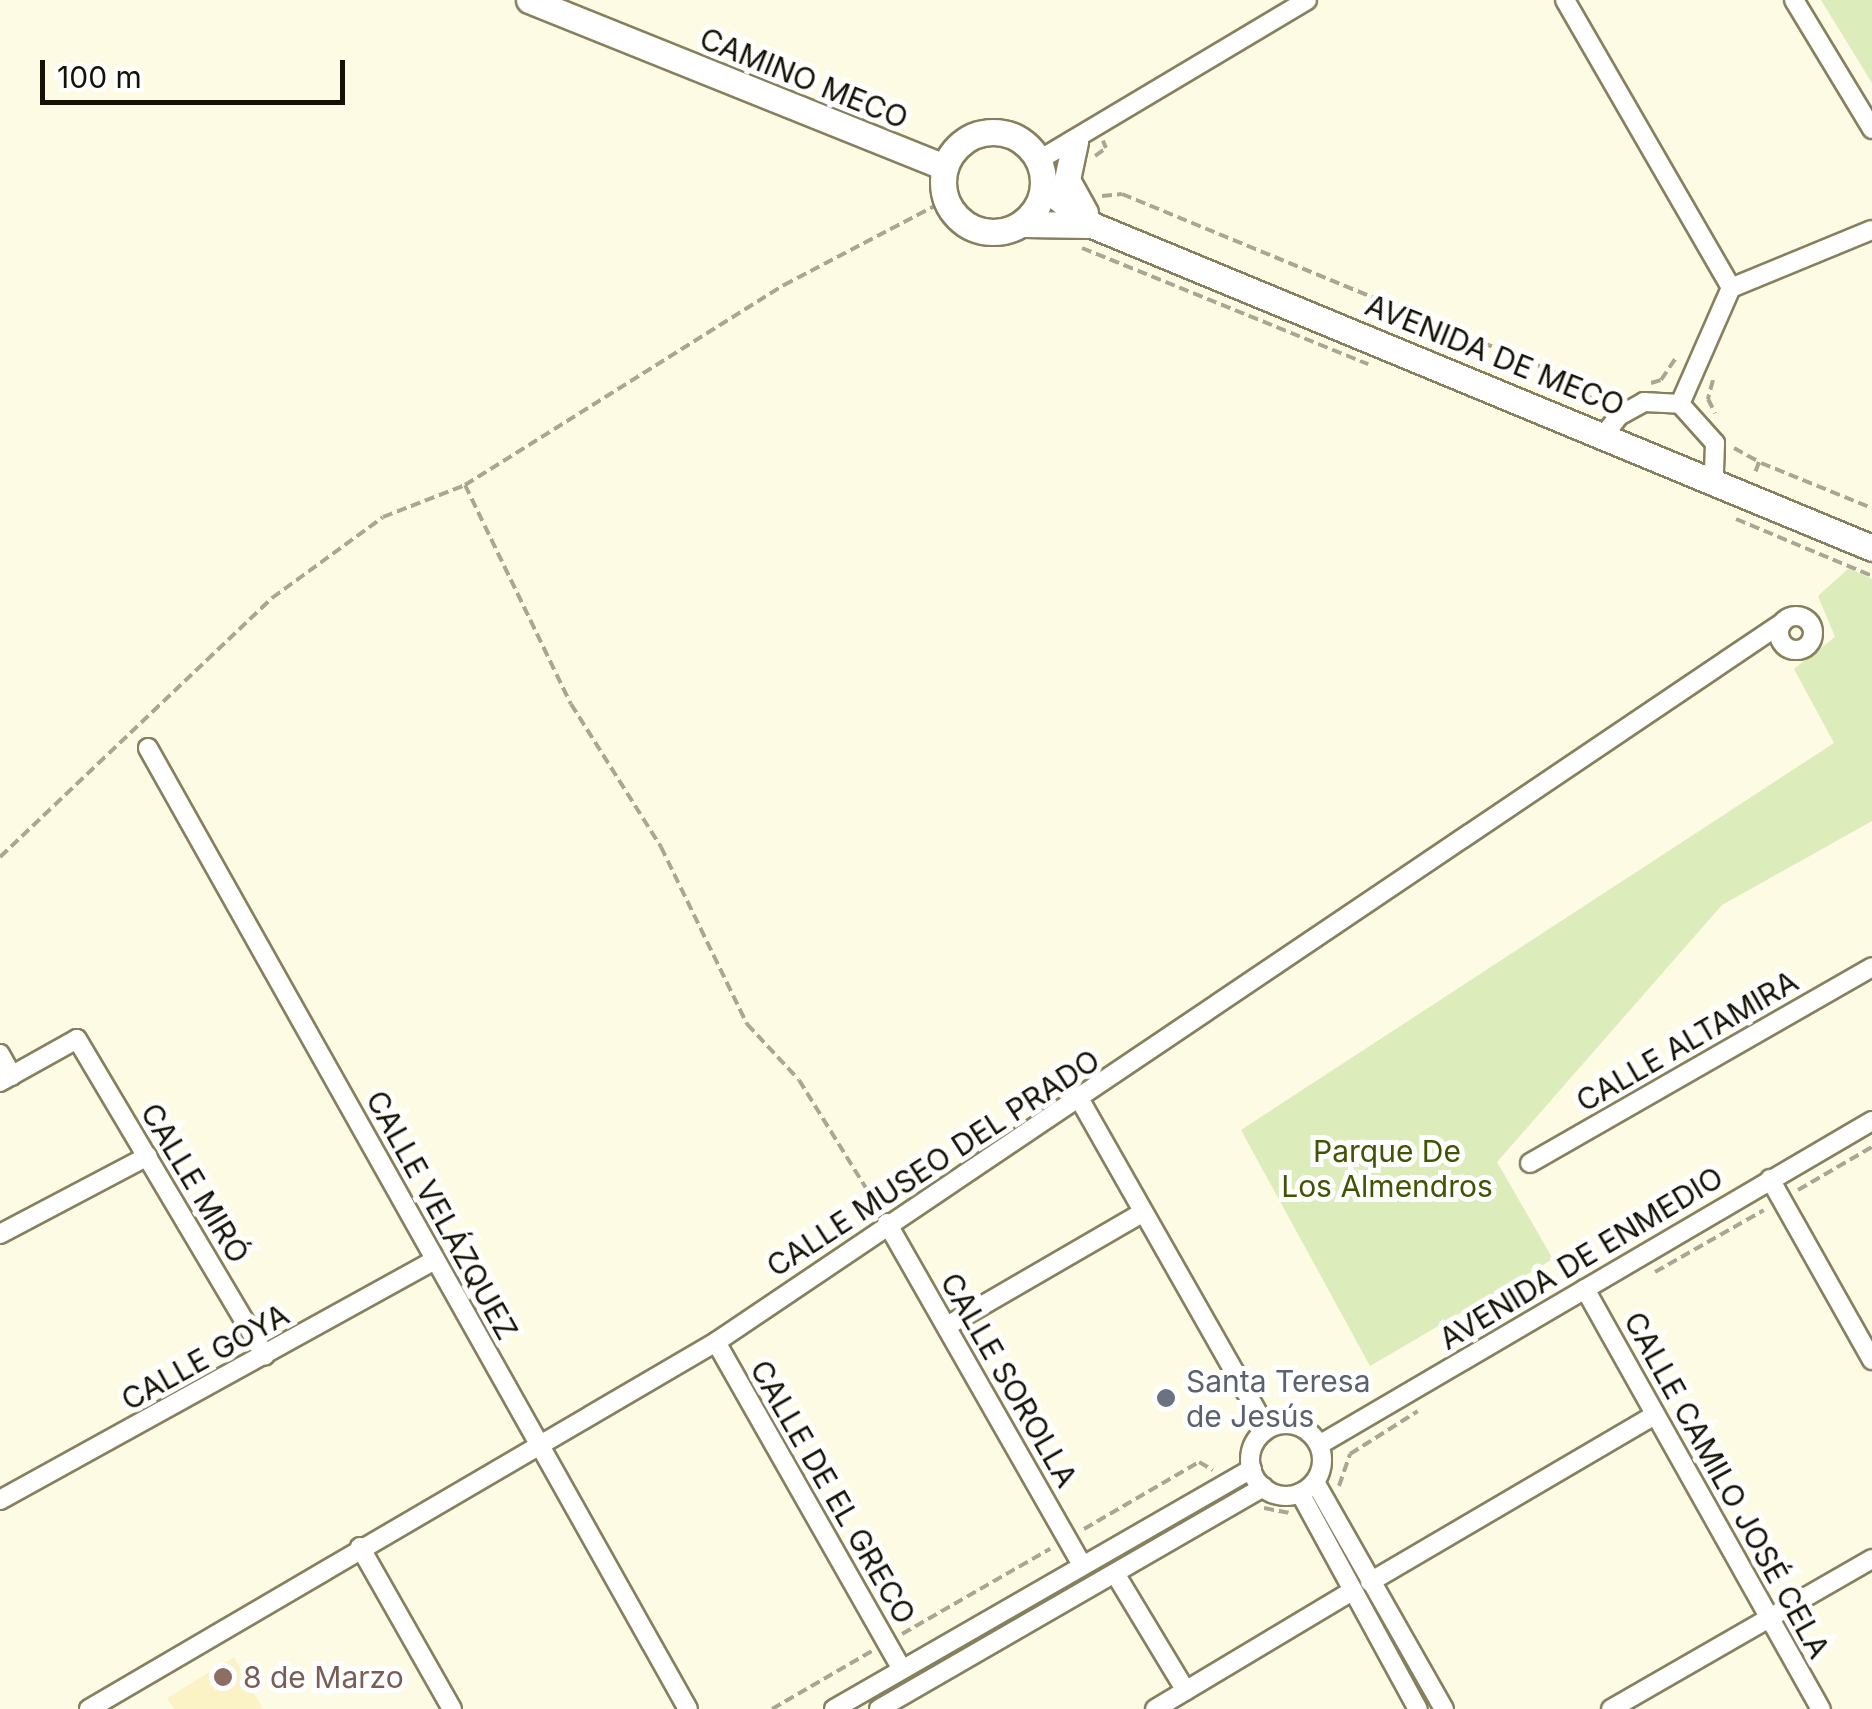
<!DOCTYPE html>
<meta charset="utf-8">
<style>
body{margin:0}
#map{position:relative;width:1872px;height:1709px;overflow:hidden;background:#fefbe4;font-family:Inter,sans-serif}
div>[style]{position:absolute}
.built>*{inset:0;background:#fbf3c6}
.green>*{inset:0;background:#dcecba}
.path>*{height:4px;margin-top:-2px;transform-origin:0;background:repeating-linear-gradient(90deg,#a9a693 0 10px,transparent 0 15px)}
.roads{filter:drop-shadow(2px 0 #86805e) drop-shadow(-2px 0 #86805e) drop-shadow(0 2px #86805e) drop-shadow(0 -2px #86805e)}
.street>*{height:18px;margin:-9px;padding:0 9px;transform-origin:9px;border-radius:9px;background:#fff}
.street>.ring{margin:-9px;padding:0;box-sizing:content-box;background:none;border:18px solid #fff;border-radius:50%}
.secondary>*{height:25px;margin:-12.5px;padding:0 12.5px;transform-origin:12.5px;border-radius:12.5px;background:#fff}
.secondary>.ring{margin:-12.5px;padding:0;box-sizing:content-box;background:none;border:25px solid #fff;border-radius:50%}
.dots>*{width:28px;height:28px;translate:-50% -50%;box-sizing:border-box;border:5px solid #fff;border-radius:50%}
span{translate:-50% -50%;white-space:nowrap;text-align:center;line-height:1.15;-webkit-text-stroke:10px #fff;paint-order:stroke}
.street-label{font-size:30px;color:#141205}
.park-label{font-size:30px;color:#425301}
.worship-label{font-size:30px;color:#5b616d}
.left{translate:0 -50%;text-align:left}
.education-label{font-size:30px;color:#785e54}
.scale{position:absolute;left:40px;top:60px;width:305px;height:45px;box-sizing:border-box;border:5px solid #141205;border-top:0;padding-left:12px;font-size:30px;line-height:35px;white-space:nowrap;color:#141205;-webkit-text-stroke:8px #fff;paint-order:stroke}
</style>
<div id="map">
<div class="built">
<div style="clip-path:polygon(234px 1657px,263px 1709px,174px 1709px,167px 1698px)"></div>
</div>
<div class="green">
<div style="clip-path:polygon(1821px 0,1872px 0,1872px 83px)"></div>
<div style="clip-path:polygon(1849px 568px,1872px 579px,1872px 821px,1722px 905px,1497px 1162px,1553px 1259px,1370px 1366px,1241px 1130px,1834px 743px,1794px 669px,1835px 637px,1818px 596px)"></div>
</div>
<div class="path">
<div style="left:1095px;top:156px;width:14px;rotate:-36deg"></div>
<div style="left:1106px;top:148px;width:8px;rotate:-113deg"></div>
<div style="left:1102px;top:196px;width:20px;rotate:-6deg"></div>
<div style="left:1122px;top:194px;width:480px;rotate:22.4deg"></div>
<div style="left:1566px;top:377px;width:24px;rotate:48deg"></div>
<div style="left:1582px;top:395px;width:14px;rotate:17deg"></div>
<div style="left:1595px;top:399px;width:28px;rotate:-17deg"></div>
<div style="left:1082px;top:248px;width:309px;rotate:22.1deg"></div>
<div style="left:1713px;top:380px;width:20px;rotate:105deg"></div>
<div style="left:1708px;top:399px;width:16px;rotate:63deg"></div>
<div style="left:1651px;top:383px;width:10px;rotate:-17deg"></div>
<div style="left:1661px;top:380px;width:29px;rotate:-56deg"></div>
<div style="left:1734px;top:448px;width:29px;rotate:29deg"></div>
<div style="left:1759px;top:462px;width:12px;rotate:110deg"></div>
<div style="left:1761px;top:463px;width:120px;rotate:22.1deg"></div>
<div style="left:465px;top:485px;width:243px;rotate:64.2deg"></div>
<div style="left:571px;top:704px;width:169px;rotate:57.8deg"></div>
<div style="left:661px;top:847px;width:197px;rotate:64.1deg"></div>
<div style="left:747px;top:1024px;width:76px;rotate:47.1deg"></div>
<div style="left:799px;top:1080px;width:148px;rotate:58.2deg"></div>
<div style="left:1736px;top:519px;width:147px;rotate:22.7deg"></div>
<div style="left:0;top:857px;width:376px;rotate:-43.6deg"></div>
<div style="left:272px;top:598px;width:137px;rotate:-36.1deg"></div>
<div style="left:383px;top:517px;width:88px;rotate:-21.3deg"></div>
<div style="left:465px;top:485px;width:377px;rotate:-32.1deg"></div>
<div style="left:784px;top:285px;width:183px;rotate:-27.7deg"></div>
<div style="left:1798px;top:1190px;width:86px;rotate:-30.2deg"></div>
<div style="left:1655px;top:1272px;width:125px;rotate:-29.6deg"></div>
<div style="left:1339px;top:1486px;width:34px;rotate:-71deg"></div>
<div style="left:1350px;top:1454px;width:80px;rotate:-32.3deg"></div>
<div style="left:1264px;top:1508px;width:25px;rotate:11deg"></div>
<div style="left:1084px;top:1529px;width:133px;rotate:-30.2deg"></div>
<div style="left:1199px;top:1462px;width:16px;rotate:30deg"></div>
<div style="left:902px;top:1634px;width:171px;rotate:-29.9deg"></div>
<div style="left:772px;top:1709px;width:116px;rotate:-30.1deg"></div>
</div>
<div class="roads">
<div class="street">
<div style="left:1565px;top:0;width:332px;rotate:60deg"></div>
<div style="left:1794px;top:0;width:151px;rotate:58.8deg"></div>
<div style="left:1039px;top:160px;width:312px;rotate:-30.8deg"></div>
<div style="left:1680px;top:404px;width:127px;rotate:-66.3deg"></div>
<div style="left:1731px;top:288px;width:152px;rotate:-22.4deg"></div>
<div style="left:1604px;top:435px;width:24px;rotate:-52deg"></div>
<div style="left:1619px;top:416px;width:29px;rotate:-29deg"></div>
<div style="left:1644px;top:402px;width:36px;rotate:3deg"></div>
<div style="left:1680px;top:404px;width:52px;rotate:48.1deg"></div>
<div style="left:1715px;top:443px;width:38px;rotate:92deg"></div>
<div class="ring" style="left:1779px;top:616px;width:16px;height:16px"></div>
<div style="left:148px;top:748px;width:1102px;rotate:60.67deg"></div>
<div style="left:0;top:1054px;width:25px;rotate:61deg"></div>
<div style="left:0;top:1082px;width:88px;rotate:-29.2deg"></div>
<div style="left:77px;top:1039px;width:368px;rotate:59.3deg"></div>
<div style="left:1080px;top:1100px;width:378px;rotate:60.4deg"></div>
<div style="left:1530px;top:1163px;width:394px;rotate:-29.8deg"></div>
<div style="left:1770px;top:1179px;width:208px;rotate:60.6deg"></div>
<div style="left:887px;top:1223px;width:394px;rotate:60.3deg"></div>
<div style="left:0;top:1234px;width:167px;rotate:-27.8deg"></div>
<div style="left:1585px;top:1289px;width:482px;rotate:60.7deg"></div>
<div style="left:947px;top:1326px;width:225px;rotate:-30.1deg"></div>
<div style="left:716px;top:1342px;width:376px;rotate:60.4deg"></div>
<div class="ring" style="left:1250px;top:1424px;width:54px;height:54px"></div>
<div style="left:1319px;top:1445px;width:641px;rotate:-30.37deg"></div>
<div style="left:1315px;top:1482px;width:261px;rotate:60.4deg"></div>
<div style="left:1300px;top:1493px;width:246px;rotate:61.4deg"></div>
<div style="left:0;top:1500px;width:497px;rotate:-28.9deg"></div>
<div style="left:360px;top:1547px;width:186px;rotate:60.4deg"></div>
<div style="left:1116px;top:1575px;width:135px;rotate:58.9deg"></div>
<div style="left:1370px;top:1582px;width:330px;rotate:-30.4deg"></div>
<div style="left:89px;top:1709px;width:727px;rotate:-30.34deg"></div>
<div style="left:716px;top:1342px;width:1286px;rotate:-34deg"></div>
<div style="left:834px;top:1709px;width:482px;rotate:-29.9deg"></div>
<div style="left:879px;top:1709px;width:444px;rotate:-30deg"></div>
<div style="left:1155px;top:1709px;width:230px;rotate:-30.9deg"></div>
<div style="left:1611px;top:1709px;width:301px;rotate:-29.9deg"></div>
</div>
<div class="secondary">
<div style="left:529px;top:0;width:448px;rotate:21.9deg"></div>
<div class="ring" style="left:943px;top:132px;width:75px;height:75px"></div>
<div style="left:1075px;top:142px;width:39px;rotate:102deg"></div>
<div style="left:1067px;top:180px;width:37px;rotate:61deg"></div>
<div style="left:1044px;top:187px;width:61px;rotate:38.4deg"></div>
<div style="left:1092px;top:225px;width:844px;rotate:22.49deg"></div>
<div style="left:1021px;top:224px;width:71px;rotate:0.8deg"></div>
</div>
</div>
<div class="dots">
<div style="left:1166px;top:1398px;background:#6b7280"></div>
<div style="left:223px;top:1677px;background:#8d6e63"></div>
</div>
<div class="street-label">
<span style="left:804px;top:78px;rotate:22deg">CAMINO MECO</span>
<span style="left:1495px;top:355px;rotate:22deg">AVENIDA DE MECO</span>
<span style="left:1687px;top:1041px;rotate:-30deg">CALLE ALTAMIRA</span>
<span style="left:933px;top:1163px;rotate:-33deg">CALLE MUSEO DEL PRADO</span>
<span style="left:195px;top:1183px;rotate:59deg">CALLE MIRÓ</span>
<span style="left:442px;top:1215px;rotate:61deg">CALLE VELÁZQUEZ</span>
<span style="left:1581px;top:1258px;rotate:-31deg">AVENIDA DE ENMEDIO</span>
<span style="left:205px;top:1357px;rotate:-29deg">CALLE GOYA</span>
<span style="left:1009px;top:1380px;rotate:60deg">CALLE SOROLLA</span>
<span style="left:1727px;top:1485px;rotate:61deg">CALLE CAMILO JOSÉ CELA</span>
<span style="left:833px;top:1492px;rotate:60deg">CALLE DE EL GRECO</span>
</div>
<div class="park-label">
<span style="left:1387px;top:1168px">Parque De<br>Los Almendros</span>
</div>
<div class="worship-label">
<span class="left" style="left:1186px;top:1398px">Santa Teresa<br>de Jesús</span>
</div>
<div class="education-label">
<span class="left" style="left:243px;top:1677px">8 de Marzo</span>
</div>
<div class="scale">100 m</div>
</div>
